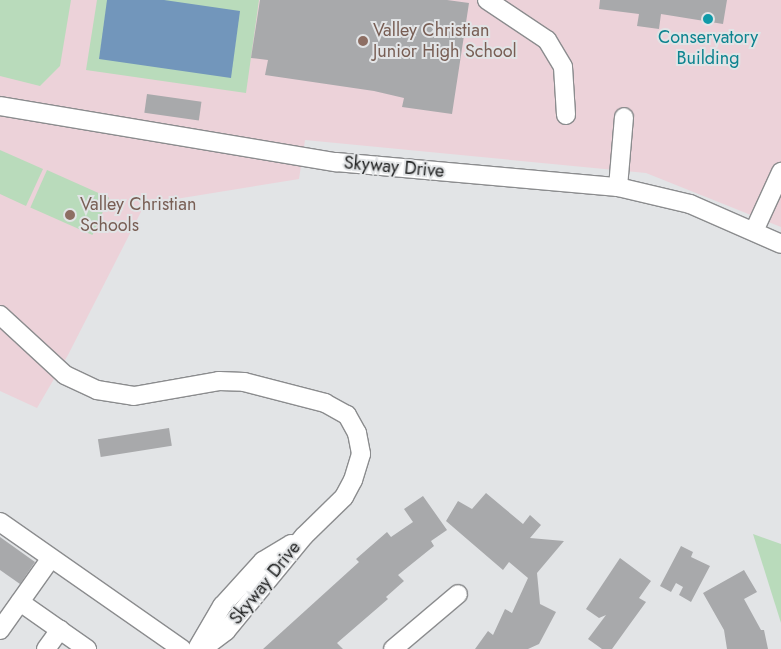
<!DOCTYPE html>
<style>
body{margin:0}
#map{position:relative;width:781px;height:649px;overflow:hidden;background:#e2e4e6;font-family:Jost,sans-serif}
div>[style]{position:absolute}
.education>*{inset:0;background:#ecd2d9}
.green>*{inset:0;background:#b9dbbb;transform-origin:0 0}
.water>*{inset:0;background:#7296bb}
.building>*{inset:0;background:#a8a9ab;transform-origin:0 0}
.roads{filter:drop-shadow(1px 0 #8b8c8e) drop-shadow(-1px 0 #8b8c8e) drop-shadow(0 1px #8b8c8e) drop-shadow(0 -1px #8b8c8e)}
.minor>*{height:18px;margin:-9px;padding:0 9px;transform-origin:9px;border-radius:9px;background:#fff}
.dots>*{width:14px;height:14px;translate:-50% -50%;box-sizing:border-box;border:2px solid #e2e4e6;border-radius:50%}
span{translate:-50% -50%;white-space:nowrap;text-align:center;line-height:1.15;-webkit-text-stroke:4px #e2e4e6;paint-order:stroke}
.education-label{font-size:18px;color:#785e54}
.left{translate:0 -50%;text-align:left}
.culture-label{font-size:18px;color:#0d838f}
.street-label{font-size:18px;color:#1d1e1e}
</style>
<div id="map">
<div class="education">
<div style="clip-path:polygon(0 0,781px 0,781px 227px,646px 173px,305px 140px,299px 179px,145px 204px,68px 355px,37px 408px,0 391px)"></div>
</div>
<div class="green">
<div style="clip-path:polygon(0 0,71px 0,60px 66px,40px 86px,0 76px)"></div>
<div style="clip-path:polygon(97px 0,259px 0,246px 93px,86px 70px)"></div>
<div style="clip-path:polygon(0 150px,43px 169px,26px 206px,0 194px)"></div>
<div style="left:47px;top:170px;width:68px;height:41px;rotate:24deg"></div>
<div style="clip-path:polygon(753px 534px,781px 544px,781px 623px)"></div>
</div>
<div class="water">
<div style="clip-path:polygon(107px 0,164px 0,240px 11px,231px 78px,99px 59px)"></div>
</div>
<div class="building">
<div style="clip-path:polygon(260px 0,447px 0,469px 3px,452px 114px,402px 107px,404px 98px,374px 91px,265px 75px,268px 60px,251px 58px)"></div>
<div style="clip-path:polygon(600px 0,727px 0,723px 24px,661px 14px,659px 29px,637px 26px,639px 14px,599px 9px)"></div>
<div style="left:147px;top:94px;width:55px;height:19px;rotate:8deg"></div>
<div style="left:169px;top:428px;width:18px;height:72px;rotate:81deg"></div>
<div style="clip-path:polygon(486px 493px,523px 524px,530px 515px,541px 525px,530px 538px,564px 541px,537px 573px,540px 604px,556px 612px,539px 644px,528px 649px,475px 649px,488px 631px,493px 635px,505px 609px,512px 613px,528px 578px,509px 562px,503px 570px,446px 521px,458px 501px,472px 509px)"></div>
<div style="clip-path:polygon(423px 496px,447px 530px,431px 541px,434px 546px,398px 575px,404px 581px,386px 597px,388px 599px,337px 643px,343px 649px,263px 649px,359px 562px,356px 559px,387px 532px,391px 537px,413px 522px,404px 509px)"></div>
<div style="clip-path:polygon(0 537px,35px 562px,20px 584px,0 570px)"></div>
<div style="clip-path:polygon(681px 546px,693px 552px,691px 557px,710px 566px,691px 602px,679px 595px,683px 587px,676px 583px,671px 592px,660px 586px)"></div>
<div style="clip-path:polygon(620px 558px,651px 581px,639px 598px,646px 602px,630px 624px,612px 649px,602px 649px,588px 639px,606px 615px,599px 618px,586px 609px)"></div>
<div style="clip-path:polygon(744px 570px,757px 592px,744px 599px,761px 630px,764px 630px,768px 649px,727px 649px,724px 630px,703px 593px)"></div>
</div>
<div class="roads">
<div class="minor">
<div style="left:487px;top:0;width:72px;rotate:33.7deg"></div>
<div style="left:547px;top:40px;width:31px;rotate:59deg"></div>
<div style="left:563px;top:67px;width:48px;rotate:86.4deg"></div>
<div style="left:0;top:106px;width:341px;rotate:9.5deg"></div>
<div style="left:336px;top:162px;width:283px;rotate:5.1deg"></div>
<div style="left:618px;top:187px;width:74px;rotate:13.3deg"></div>
<div style="left:690px;top:204px;width:99px;rotate:23.7deg"></div>
<div style="left:618px;top:187px;width:70px;rotate:-85.1deg"></div>
<div style="left:754px;top:231px;width:65px;rotate:-65.4deg"></div>
<div style="left:0;top:315px;width:88px;rotate:42.7deg"></div>
<div style="left:65px;top:375px;width:35px;rotate:25deg"></div>
<div style="left:97px;top:390px;width:37px;rotate:9deg"></div>
<div style="left:134px;top:396px;width:86px;rotate:-10deg"></div>
<div style="left:219px;top:381px;width:25px;rotate:2deg"></div>
<div style="left:244px;top:382px;width:84px;rotate:14.5deg"></div>
<div style="left:325px;top:403px;width:25px;rotate:29deg"></div>
<div style="left:347px;top:415px;width:21px;rotate:61deg"></div>
<div style="left:357px;top:433px;width:21px;rotate:79deg"></div>
<div style="left:361px;top:454px;width:27px;rotate:107deg"></div>
<div style="left:353px;top:480px;width:19px;rotate:118deg"></div>
<div style="left:344px;top:497px;width:56px;rotate:135.7deg"></div>
<div style="left:304px;top:536px;width:123px;rotate:129.4deg"></div>
<div style="left:226px;top:631px;width:30px;rotate:143deg"></div>
<div style="left:0;top:522px;width:222px;rotate:34.9deg"></div>
<div style="left:20px;top:602px;width:82px;rotate:35deg"></div>
<div style="left:0;top:630px;width:88px;rotate:-54.7deg"></div>
<div style="left:198px;top:647px;width:48px;rotate:-59.7deg"></div>
<div style="left:222px;top:606px;width:61px;rotate:-47.7deg"></div>
<div style="left:263px;top:561px;width:33px;rotate:-31deg"></div>
<div style="left:46px;top:649px;width:24px;rotate:-54deg"></div>
<div style="left:393px;top:649px;width:85px;rotate:-40.2deg"></div>
</div>
</div>
<div class="dots">
<div style="left:708px;top:19px;background:#0f9aa8"></div>
<div style="left:363px;top:41px;background:#8d6e63"></div>
<div style="left:70px;top:215px;background:#8d6e63"></div>
</div>
<div class="education-label">
<span class="left" style="left:373px;top:41px">Valley Christian<br>Junior High School</span>
<span class="left" style="left:80px;top:215px">Valley Christian<br>Schools</span>
</div>
<div class="culture-label">
<span style="left:708px;top:48px">Conservatory<br>Building</span>
</div>
<div class="street-label">
<span style="left:394px;top:167px;rotate:5deg">Skyway Drive</span>
<span style="left:265px;top:583px;rotate:-51deg">Skyway Drive</span>
</div>
</div>
